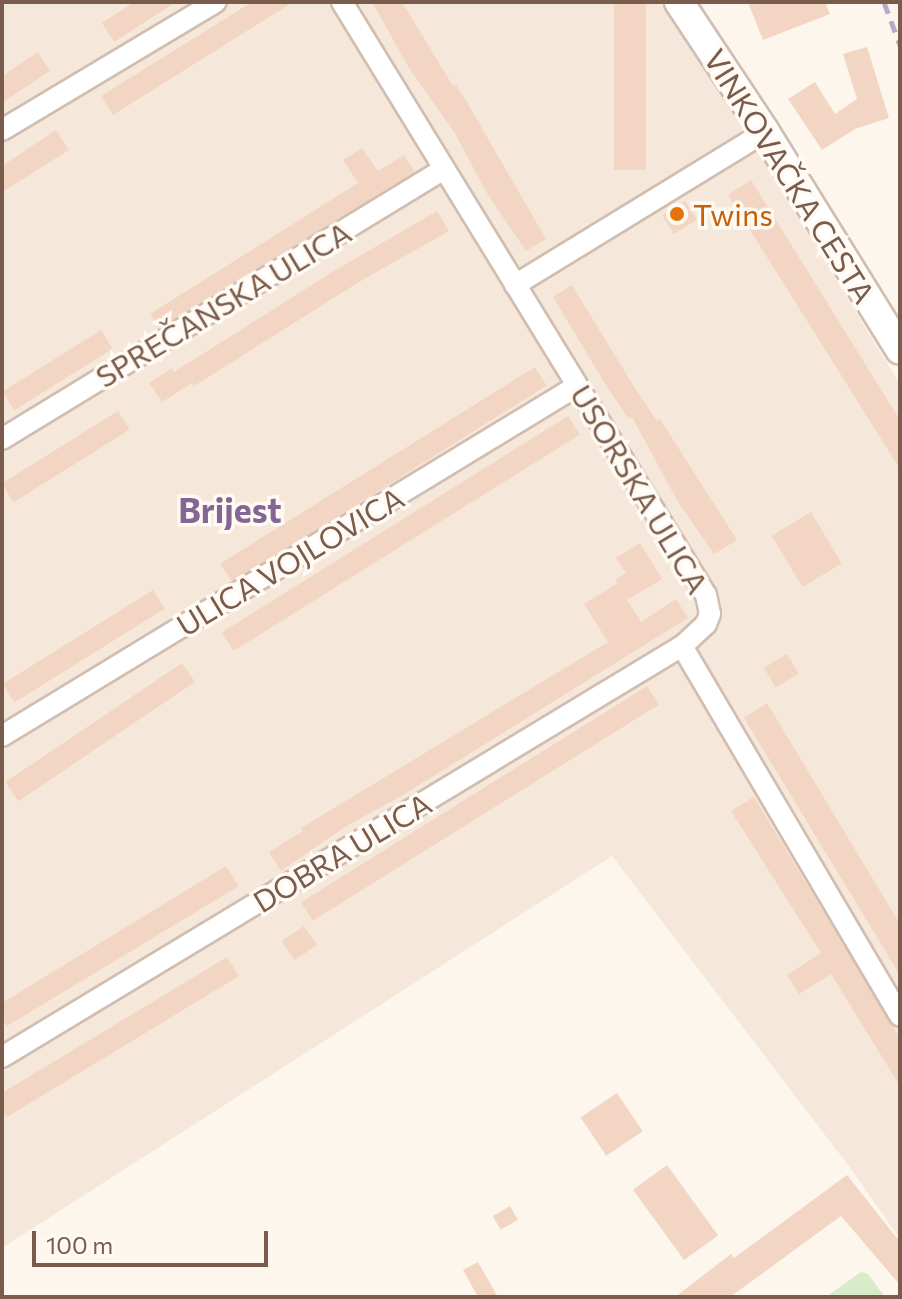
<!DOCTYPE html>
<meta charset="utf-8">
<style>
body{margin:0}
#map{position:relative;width:902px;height:1299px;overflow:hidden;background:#fdf6ec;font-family:Commissioner,sans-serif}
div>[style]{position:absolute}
.residential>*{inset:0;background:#f5e8da}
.green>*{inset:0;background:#d8ecc9}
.building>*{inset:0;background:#f3d5c3;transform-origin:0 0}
.roads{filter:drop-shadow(2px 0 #d1beb0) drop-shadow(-2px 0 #d1beb0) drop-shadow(0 2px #d1beb0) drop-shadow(0 -2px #d1beb0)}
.minor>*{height:20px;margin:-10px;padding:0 10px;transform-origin:10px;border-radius:10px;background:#fff}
.secondary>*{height:28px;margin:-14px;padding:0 14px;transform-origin:14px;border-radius:14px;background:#fff}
.rail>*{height:5px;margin-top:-2.5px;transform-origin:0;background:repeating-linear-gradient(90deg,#b9a8c9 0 12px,transparent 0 20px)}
.dots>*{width:22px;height:22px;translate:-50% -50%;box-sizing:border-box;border:4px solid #fffaf3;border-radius:50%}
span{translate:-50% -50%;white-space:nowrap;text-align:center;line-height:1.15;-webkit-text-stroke:7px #fffaf3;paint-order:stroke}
.street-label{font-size:30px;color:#7a5c4d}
.food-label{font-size:30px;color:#c56008}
.left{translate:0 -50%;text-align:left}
.quarter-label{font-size:34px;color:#846695;font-weight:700}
.frame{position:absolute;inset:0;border:4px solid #7a5c4d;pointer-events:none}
.scale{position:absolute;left:32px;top:1231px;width:236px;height:36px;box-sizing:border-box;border:4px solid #7a5c4d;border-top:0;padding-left:10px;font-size:24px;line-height:28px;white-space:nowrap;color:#7a5c4d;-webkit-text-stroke:6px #fffaf3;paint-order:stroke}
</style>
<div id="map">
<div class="residential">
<div style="clip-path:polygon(2px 2px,665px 2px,900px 384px,900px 1239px,851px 1169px,612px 856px,2px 1248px)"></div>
</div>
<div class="green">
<div style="clip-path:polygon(861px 1272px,868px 1274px,885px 1297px,826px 1297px)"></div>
</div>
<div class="building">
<div style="clip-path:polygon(134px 2px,176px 2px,114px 42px,102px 23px)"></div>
<div style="clip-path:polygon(252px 2px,293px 2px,113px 115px,101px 96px)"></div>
<div style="clip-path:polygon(372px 2px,402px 2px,453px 86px,456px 85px,468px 104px,546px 239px,526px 251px,488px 195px,454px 132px,409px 68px)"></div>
<div style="left:614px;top:2px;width:32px;height:168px"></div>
<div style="clip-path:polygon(748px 2px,825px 2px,830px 14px,763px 40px)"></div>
<div style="clip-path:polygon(867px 47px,889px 118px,855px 129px,822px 150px,788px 99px,815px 82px,835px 114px,857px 99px,843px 54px)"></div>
<div style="clip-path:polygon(38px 52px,50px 71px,2px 103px,2px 76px)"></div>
<div style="clip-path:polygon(56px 130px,69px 150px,2px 192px,2px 166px)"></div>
<div style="clip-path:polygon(362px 148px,378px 171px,404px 155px,415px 172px,159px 328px,150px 314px,358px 183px,343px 160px)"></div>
<div style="clip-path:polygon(751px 180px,900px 420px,900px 469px,728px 195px)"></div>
<div style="left:685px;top:201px;width:22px;height:27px;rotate:58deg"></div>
<div style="clip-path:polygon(437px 211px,449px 231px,359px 282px,194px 386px,192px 383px,162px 402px,149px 383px,172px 368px,174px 372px,334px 271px)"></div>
<div style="clip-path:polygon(572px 285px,633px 385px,657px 421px,660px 419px,737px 540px,714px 554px,678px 502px,632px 417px,629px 419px,607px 387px,553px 297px)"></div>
<div style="left:101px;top:330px;width:22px;height:116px;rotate:58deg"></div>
<div style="left:535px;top:367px;width:22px;height:371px;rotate:58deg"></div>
<div style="left:118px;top:411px;width:22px;height:137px;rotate:58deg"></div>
<div style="left:568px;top:416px;width:22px;height:408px;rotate:58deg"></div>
<div style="left:811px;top:512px;width:60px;height:46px;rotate:59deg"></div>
<div style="clip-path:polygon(640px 543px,662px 579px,627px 600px,641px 622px,676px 599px,688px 618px,403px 795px,345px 827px,281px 871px,269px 852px,303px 831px,301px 828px,608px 642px,584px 604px,618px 583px,615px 580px,626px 573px,616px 558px)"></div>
<div style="left:153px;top:590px;width:22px;height:177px;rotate:58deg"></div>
<div style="left:787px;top:654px;width:23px;height:27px;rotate:59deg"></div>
<div style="left:182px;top:663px;width:23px;height:213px;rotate:56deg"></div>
<div style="left:647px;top:686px;width:22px;height:408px;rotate:58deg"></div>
<div style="clip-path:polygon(767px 703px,900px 924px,900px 975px,744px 718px)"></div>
<div style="clip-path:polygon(754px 797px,900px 1038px,900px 1086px,831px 974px,799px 994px,787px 975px,821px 953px,731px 811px)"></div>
<div style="clip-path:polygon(226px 866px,239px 886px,7px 1026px,2px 1018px,2px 1003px)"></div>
<div style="left:304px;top:926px;width:23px;height:27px;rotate:56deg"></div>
<div style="clip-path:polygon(227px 957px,239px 976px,7px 1117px,2px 1109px,2px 1093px)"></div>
<div style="left:617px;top:1093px;width:46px;height:44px;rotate:56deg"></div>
<div style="left:667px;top:1165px;width:87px;height:42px;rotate:54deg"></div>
<div style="clip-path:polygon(847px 1175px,900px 1242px,900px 1285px,841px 1216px,730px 1297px,675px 1297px,731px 1254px,734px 1258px)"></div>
<div style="left:510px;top:1206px;width:16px;height:20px;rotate:60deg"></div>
<div style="clip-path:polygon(478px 1262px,498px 1297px,478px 1297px,463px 1270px)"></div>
</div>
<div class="roads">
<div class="minor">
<div style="left:342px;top:2px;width:696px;rotate:58.46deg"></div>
<div style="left:706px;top:595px;width:19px;rotate:78deg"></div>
<div style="left:710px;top:614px;width:11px;rotate:112deg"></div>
<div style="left:706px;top:624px;width:33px;rotate:137deg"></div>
<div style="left:682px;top:646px;width:429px;rotate:59.5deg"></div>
<div style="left:2px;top:130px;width:249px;rotate:-30.9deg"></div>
<div style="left:515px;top:285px;width:293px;rotate:-31.5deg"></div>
<div style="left:2px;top:439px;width:518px;rotate:-31.42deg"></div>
<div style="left:2px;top:736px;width:673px;rotate:-31.33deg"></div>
<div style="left:2px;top:1057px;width:795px;rotate:-31.15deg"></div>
</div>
<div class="secondary">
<div style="left:679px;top:2px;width:156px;rotate:56.5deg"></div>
<div style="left:765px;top:132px;width:256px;rotate:58.2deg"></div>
</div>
</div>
<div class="rail">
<div style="left:884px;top:2px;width:46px;rotate:69.6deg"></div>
</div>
<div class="dots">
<div style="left:677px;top:214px;background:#e8710a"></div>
</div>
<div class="street-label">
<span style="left:790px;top:176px;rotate:58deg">VINKOVAČKA CESTA</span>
<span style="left:223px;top:304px;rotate:-31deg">SPREČANSKA ULICA</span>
<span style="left:640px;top:489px;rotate:59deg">USORSKA ULICA</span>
<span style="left:290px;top:561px;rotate:-31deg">ULICA VOJLOVICA</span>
<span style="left:342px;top:852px;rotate:-31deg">DOBRA ULICA</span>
</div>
<div class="food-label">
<span class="left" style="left:693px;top:214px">Twins</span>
</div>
<div class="quarter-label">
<span style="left:230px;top:510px">Brijest</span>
</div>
<div class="frame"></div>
<div class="scale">100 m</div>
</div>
